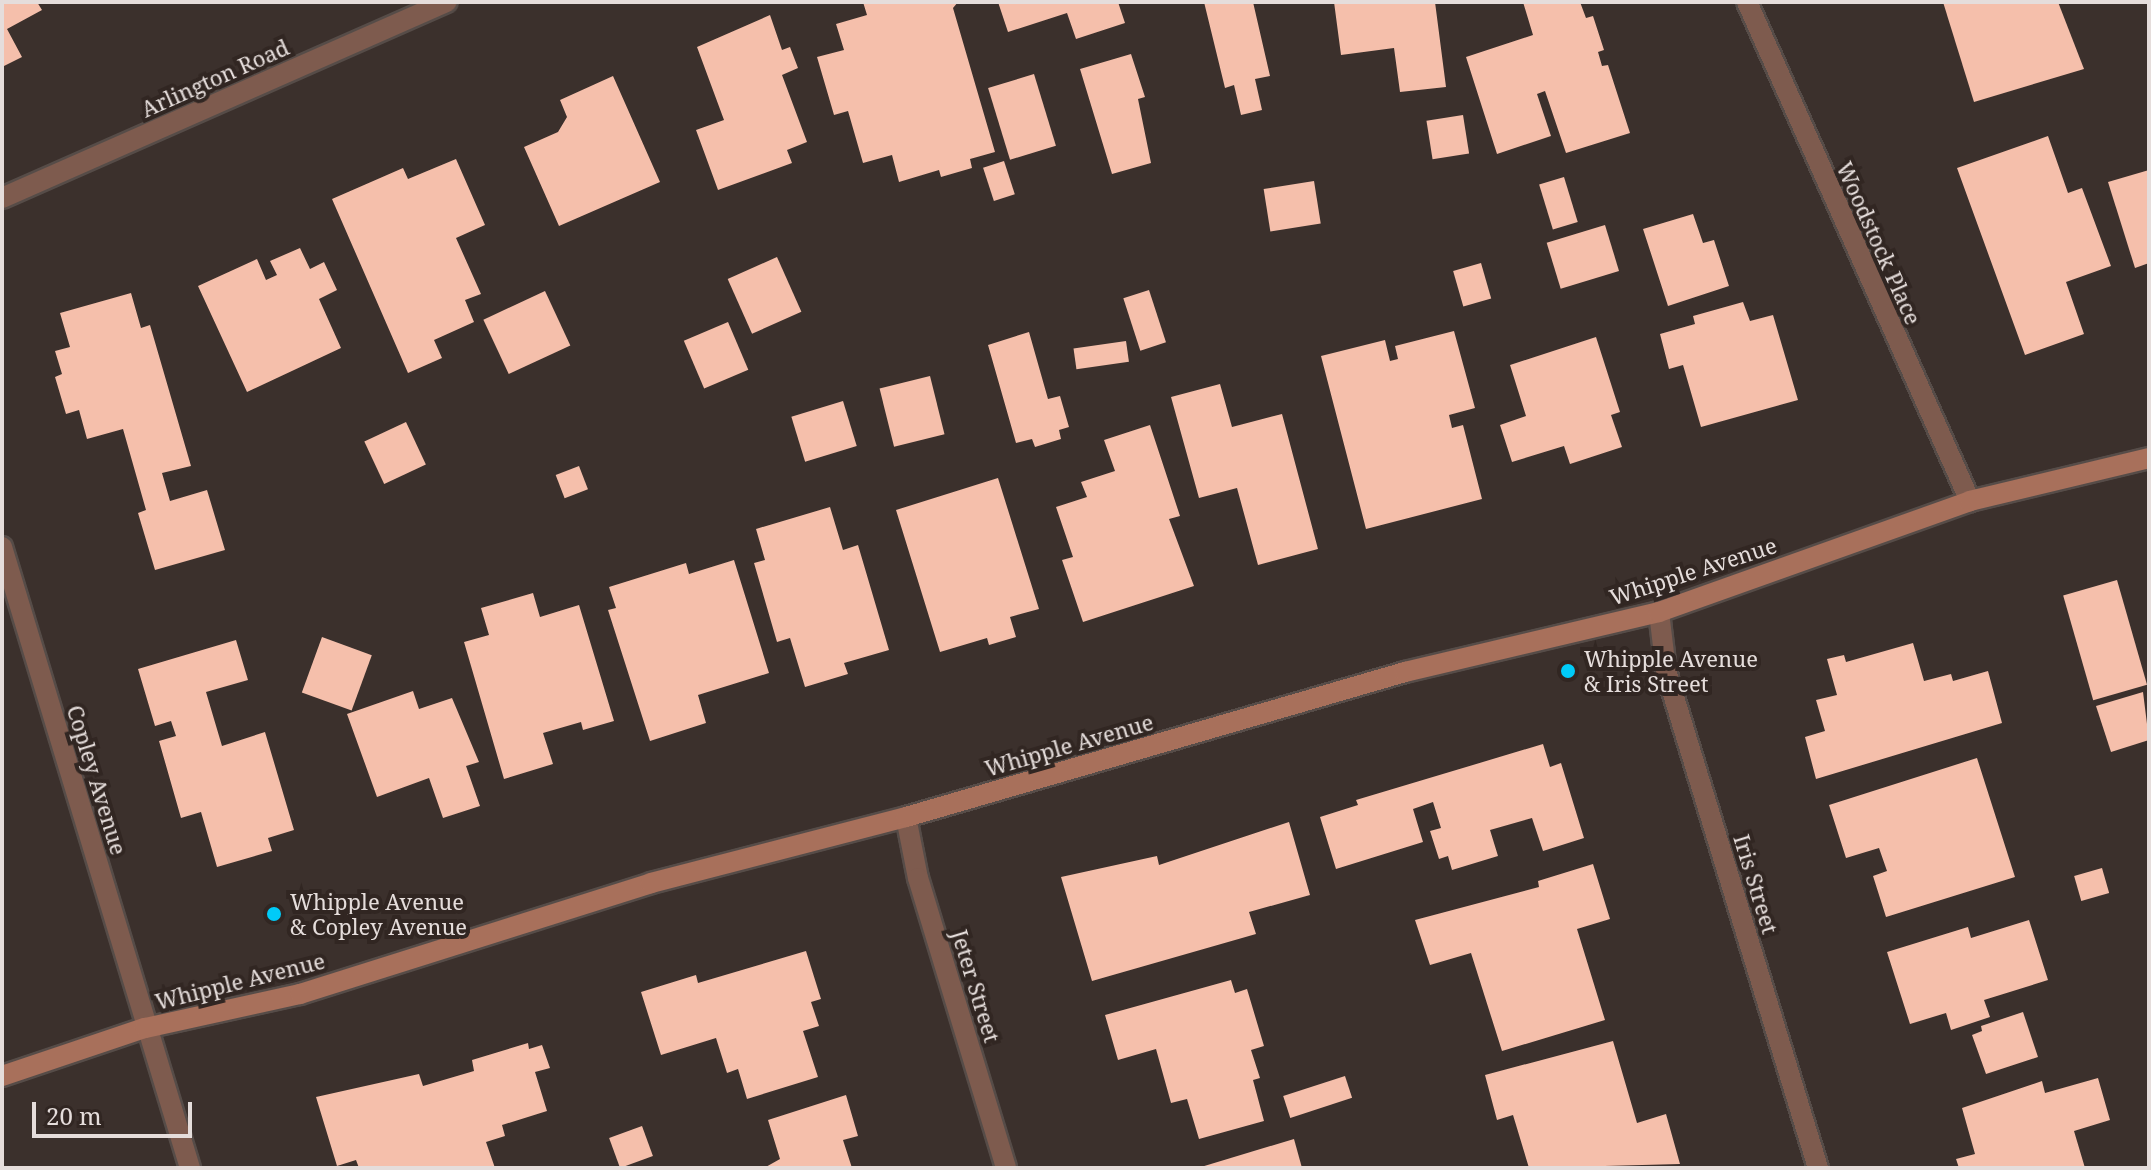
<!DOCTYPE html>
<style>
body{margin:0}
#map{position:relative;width:2151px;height:1170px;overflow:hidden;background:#3b302c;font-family:"Noto Serif",serif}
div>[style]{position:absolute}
.building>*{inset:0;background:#f5bfab;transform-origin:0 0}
.roads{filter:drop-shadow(2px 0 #564c48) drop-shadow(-2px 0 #564c48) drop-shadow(0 2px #564c48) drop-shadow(0 -2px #564c48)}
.minor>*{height:20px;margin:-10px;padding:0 10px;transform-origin:10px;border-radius:10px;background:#7e5b4e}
.secondary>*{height:20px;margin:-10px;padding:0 10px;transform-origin:10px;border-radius:10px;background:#a8705b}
.dots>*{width:22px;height:22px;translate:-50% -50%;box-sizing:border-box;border:4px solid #312622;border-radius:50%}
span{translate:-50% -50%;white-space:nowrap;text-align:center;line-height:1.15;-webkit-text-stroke:8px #312622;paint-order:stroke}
.street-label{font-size:22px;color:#e5dddb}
.poi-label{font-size:22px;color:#e5dddb}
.left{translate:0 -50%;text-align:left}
.frame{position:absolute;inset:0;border:4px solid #e5dddb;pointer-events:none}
.scale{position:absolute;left:32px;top:1102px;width:160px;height:36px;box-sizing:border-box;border:4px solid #e5dddb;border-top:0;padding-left:10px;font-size:24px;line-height:28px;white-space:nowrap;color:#e5dddb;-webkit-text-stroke:6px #312622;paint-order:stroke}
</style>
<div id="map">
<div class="building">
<div style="clip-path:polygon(2px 2px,37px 2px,42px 10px,7px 29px,22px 57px,2px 67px)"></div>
<div style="clip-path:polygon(863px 2px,958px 2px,953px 8px,995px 152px,970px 159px,972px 168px,941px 177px,939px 170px,899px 182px,892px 155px,863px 163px,848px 111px,834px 115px,817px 57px,844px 50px,836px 24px,867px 15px)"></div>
<div style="clip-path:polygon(998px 2px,1118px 2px,1125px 23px,1076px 39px,1067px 13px,1008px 32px)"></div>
<div style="clip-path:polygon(1204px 2px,1253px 2px,1270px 76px,1255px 79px,1262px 110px,1241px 115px,1234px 85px,1225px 88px)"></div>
<div style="clip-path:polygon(1334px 2px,1435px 2px,1446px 87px,1400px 92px,1394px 48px,1341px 55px)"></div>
<div style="clip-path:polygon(1523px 2px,1580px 2px,1586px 18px,1593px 16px,1604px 50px,1598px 52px,1602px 66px,1608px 65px,1630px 133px,1566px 153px,1545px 91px,1537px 94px,1551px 136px,1497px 154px,1466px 57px,1533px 35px)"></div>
<div style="clip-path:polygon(1943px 2px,2058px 2px,2084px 69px,1974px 102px)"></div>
<div style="clip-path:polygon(770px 15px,782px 50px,790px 47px,798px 68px,782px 75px,807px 142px,787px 150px,792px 163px,718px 190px,696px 130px,724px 120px,697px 47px)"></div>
<div style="clip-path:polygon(1131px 54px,1145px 97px,1138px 99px,1151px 163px,1112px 174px,1080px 69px)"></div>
<div style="left:1034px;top:74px;width:75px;height:48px;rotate:73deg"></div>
<div style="clip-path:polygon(613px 76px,660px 182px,559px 226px,524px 147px,558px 132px,567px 117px,560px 100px)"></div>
<div style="left:1463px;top:115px;width:39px;height:37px;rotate:81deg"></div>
<div style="clip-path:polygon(2048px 136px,2068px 193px,2082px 188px,2111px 266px,2066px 282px,2084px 334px,2025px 355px,1957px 168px)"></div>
<div style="clip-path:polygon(456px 159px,485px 225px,456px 238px,481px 294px,465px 300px,474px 322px,434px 340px,442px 358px,408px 373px,332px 199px,403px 168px,408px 179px)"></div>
<div style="left:1004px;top:161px;width:35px;height:22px;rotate:72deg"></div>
<div style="clip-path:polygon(2149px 170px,2149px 263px,2135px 268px,2108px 182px)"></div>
<div style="left:1564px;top:177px;width:47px;height:26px;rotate:73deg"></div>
<div style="left:1314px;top:181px;width:43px;height:51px;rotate:81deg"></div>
<div style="clip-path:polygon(1693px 214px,1703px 243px,1714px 240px,1729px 286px,1668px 306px,1643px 229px)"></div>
<div style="left:1605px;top:225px;width:48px;height:61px;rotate:73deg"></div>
<div style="clip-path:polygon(300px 248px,310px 269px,324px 262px,337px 290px,319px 299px,341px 348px,247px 392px,198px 286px,257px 259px,266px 280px,277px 275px,270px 261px)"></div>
<div style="left:777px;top:257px;width:60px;height:54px;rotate:66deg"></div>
<div style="left:1481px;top:263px;width:37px;height:29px;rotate:74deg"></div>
<div style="left:1149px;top:290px;width:55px;height:27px;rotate:72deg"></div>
<div style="left:545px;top:291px;width:60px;height:68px;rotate:65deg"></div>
<div style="clip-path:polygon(131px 293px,141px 328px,150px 325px,191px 466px,162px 473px,170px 501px,207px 490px,225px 550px,155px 570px,138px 513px,146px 510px,123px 429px,87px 439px,79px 410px,66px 414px,55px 377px,62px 374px,55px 351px,70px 347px,60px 313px)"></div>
<div style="clip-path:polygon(1743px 302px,1750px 321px,1773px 315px,1798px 400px,1701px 427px,1683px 365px,1669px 369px,1660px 334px,1695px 324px,1693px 316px)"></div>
<div style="left:728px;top:322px;width:52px;height:48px;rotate:67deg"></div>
<div style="clip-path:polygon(1454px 331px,1475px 408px,1449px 415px,1452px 428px,1463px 425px,1482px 499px,1366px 529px,1321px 356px,1385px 340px,1390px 361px,1398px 359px,1395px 346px)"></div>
<div style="clip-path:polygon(1029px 332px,1048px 399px,1060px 396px,1069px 427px,1059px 430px,1061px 439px,1035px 447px,1032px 439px,1016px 443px,988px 345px)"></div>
<div style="clip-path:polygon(1596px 337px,1620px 412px,1611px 415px,1622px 447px,1570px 464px,1564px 446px,1512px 462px,1500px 425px,1526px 416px,1510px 365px)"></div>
<div style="left:1126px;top:341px;width:21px;height:53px;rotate:82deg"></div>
<div style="left:930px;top:376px;width:60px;height:52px;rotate:76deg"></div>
<div style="clip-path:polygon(1220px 384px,1232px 427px,1282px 414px,1318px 549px,1258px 565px,1237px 488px,1199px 498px,1171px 397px)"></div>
<div style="left:843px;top:401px;width:47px;height:54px;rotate:73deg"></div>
<div style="left:406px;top:422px;width:47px;height:46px;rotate:65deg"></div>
<div style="clip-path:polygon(1150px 425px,1180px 516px,1169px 519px,1194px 586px,1083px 622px,1062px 560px,1073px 557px,1056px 507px,1087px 497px,1081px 482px,1115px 471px,1104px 440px)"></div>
<div style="left:579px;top:466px;width:25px;height:25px;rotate:69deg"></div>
<div style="clip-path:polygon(998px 478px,1039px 609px,1010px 617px,1016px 637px,989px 645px,987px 638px,940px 652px,896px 510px)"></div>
<div style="clip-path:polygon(830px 507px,843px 550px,858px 545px,889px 650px,844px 663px,848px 674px,805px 687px,790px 638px,777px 642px,754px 563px,765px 560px,756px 529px)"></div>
<div style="clip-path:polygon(734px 560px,769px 673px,698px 695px,706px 723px,650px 741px,608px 610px,616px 608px,609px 587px,686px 563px,689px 574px)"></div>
<div style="left:2117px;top:580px;width:109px;height:56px;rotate:74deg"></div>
<div style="clip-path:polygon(533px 593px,540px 617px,579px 605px,614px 721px,583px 730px,581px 722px,543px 733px,553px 764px,504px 779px,464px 642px,489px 635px,481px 608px)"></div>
<div style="left:322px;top:637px;width:53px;height:59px;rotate:20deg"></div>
<div style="clip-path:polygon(236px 640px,248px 680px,206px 692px,222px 746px,265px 732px,294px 830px,268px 838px,272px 851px,217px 867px,201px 812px,181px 818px,159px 741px,176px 736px,171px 721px,155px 726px,138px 669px)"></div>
<div style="clip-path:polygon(1913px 643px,1924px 681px,1951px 674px,1953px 681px,1988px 671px,2002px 723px,1816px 779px,1805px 737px,1825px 731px,1816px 700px,1837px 695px,1827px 659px,1844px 655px,1846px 662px)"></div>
<div style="clip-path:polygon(413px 691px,419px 709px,452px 698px,479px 762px,466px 766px,480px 806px,443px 818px,429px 778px,377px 797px,347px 714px)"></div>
<div style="clip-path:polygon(2143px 692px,2149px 740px,2111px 752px,2096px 706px)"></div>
<div style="clip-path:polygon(1543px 744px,1550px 767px,1561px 763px,1584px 838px,1543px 851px,1532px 818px,1490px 830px,1498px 856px,1452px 870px,1448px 856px,1439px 859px,1430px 831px,1441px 828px,1433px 802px,1413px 809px,1423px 842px,1336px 869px,1320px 817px,1358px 805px,1356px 800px)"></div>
<div style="clip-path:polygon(1977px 758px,2015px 877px,1886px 917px,1873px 876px,1887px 871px,1879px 848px,1846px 858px,1829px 805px)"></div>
<div style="clip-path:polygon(1289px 822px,1310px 895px,1249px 912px,1256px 934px,1092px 981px,1061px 877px,1157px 856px,1159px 865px)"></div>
<div style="clip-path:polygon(1593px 864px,1610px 919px,1577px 929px,1605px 1020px,1502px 1051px,1471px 953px,1430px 965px,1415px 920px,1539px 887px,1538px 881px)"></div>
<div style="left:2102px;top:868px;width:26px;height:29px;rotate:74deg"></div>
<div style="clip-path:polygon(2029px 920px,2048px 980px,1984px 1000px,1990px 1017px,1951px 1030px,1946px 1013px,1910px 1024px,1887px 952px,1968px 927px,1971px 938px)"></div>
<div style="clip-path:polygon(806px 951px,821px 999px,811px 1002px,819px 1026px,803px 1031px,818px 1077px,747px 1099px,738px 1069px,727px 1073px,716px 1038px,661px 1055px,641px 992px,696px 975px,698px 983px)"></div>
<div style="clip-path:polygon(1231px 980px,1235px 993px,1247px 989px,1264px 1046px,1251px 1050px,1260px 1078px,1253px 1080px,1264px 1121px,1199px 1139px,1187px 1099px,1171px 1103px,1156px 1049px,1118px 1060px,1105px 1015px)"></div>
<div style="clip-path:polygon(2023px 1012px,2038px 1057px,1986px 1074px,1972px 1035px,1982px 1031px,1981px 1026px)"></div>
<div style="clip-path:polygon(1613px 1041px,1637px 1123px,1666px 1114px,1680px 1164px,1529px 1168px,1513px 1115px,1497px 1120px,1485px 1075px)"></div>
<div style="clip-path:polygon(528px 1043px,529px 1049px,542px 1045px,550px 1068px,535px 1072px,547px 1111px,502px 1125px,505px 1136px,486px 1142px,495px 1168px,359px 1168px,356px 1160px,337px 1166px,316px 1097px,419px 1074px,423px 1086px,474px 1071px,472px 1060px)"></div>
<div style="left:1345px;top:1076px;width:23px;height:65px;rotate:72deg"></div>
<div style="clip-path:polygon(2098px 1078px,2110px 1120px,2074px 1131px,2085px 1168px,1959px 1168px,1956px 1159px,1975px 1154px,1962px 1108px,2042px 1081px,2045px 1093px)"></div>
<div style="clip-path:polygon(846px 1095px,858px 1136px,843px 1140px,852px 1168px,764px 1168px,780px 1159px,768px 1120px)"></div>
<div style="left:642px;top:1126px;width:32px;height:35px;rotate:70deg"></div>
<div style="clip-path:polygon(1294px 1139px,1302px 1168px,1201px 1168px,1201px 1167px)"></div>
</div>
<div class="roads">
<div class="minor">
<div style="left:1747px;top:2px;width:547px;rotate:65.92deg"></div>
<div style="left:2px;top:198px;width:486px;rotate:-23.8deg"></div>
<div style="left:2px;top:547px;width:649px;rotate:73.16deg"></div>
<div style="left:1659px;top:612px;width:59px;rotate:83.2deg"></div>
<div style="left:1666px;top:671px;width:520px;rotate:72.99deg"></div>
<div style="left:906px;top:817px;width:62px;rotate:78.9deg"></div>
<div style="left:918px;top:878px;width:303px;rotate:73.1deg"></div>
</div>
<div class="secondary">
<div style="left:2px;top:1076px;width:151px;rotate:-18.6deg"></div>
<div style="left:145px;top:1028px;width:159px;rotate:-12.4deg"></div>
<div style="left:300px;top:994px;width:368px;rotate:-17.5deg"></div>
<div style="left:651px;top:883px;width:263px;rotate:-14.5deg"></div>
<div style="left:906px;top:817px;width:520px;rotate:-16.2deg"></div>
<div style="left:1405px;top:672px;width:261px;rotate:-13.3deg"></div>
<div style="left:1659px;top:612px;width:330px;rotate:-19.6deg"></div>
<div style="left:1970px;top:501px;width:184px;rotate:-13.5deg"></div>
</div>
</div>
<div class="dots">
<div style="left:1568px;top:671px;background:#00cbf8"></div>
<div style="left:274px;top:914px;background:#00cbf8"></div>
</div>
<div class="street-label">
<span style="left:215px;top:78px;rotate:-24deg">Arlington Road</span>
<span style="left:1879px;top:243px;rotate:66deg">Woodstock Place</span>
<span style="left:1693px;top:571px;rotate:-18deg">Whipple Avenue</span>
<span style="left:1069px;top:745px;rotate:-16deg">Whipple Avenue</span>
<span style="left:97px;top:780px;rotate:73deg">Copley Avenue</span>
<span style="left:1756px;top:884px;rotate:73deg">Iris Street</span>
<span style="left:240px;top:981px;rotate:-14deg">Whipple Avenue</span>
<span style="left:976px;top:986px;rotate:73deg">Jeter Street</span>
</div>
<div class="poi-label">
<span class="left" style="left:1584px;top:671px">Whipple Avenue<br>&amp; Iris Street</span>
<span class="left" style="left:290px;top:914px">Whipple Avenue<br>&amp; Copley Avenue</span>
</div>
<div class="frame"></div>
<div class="scale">20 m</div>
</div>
